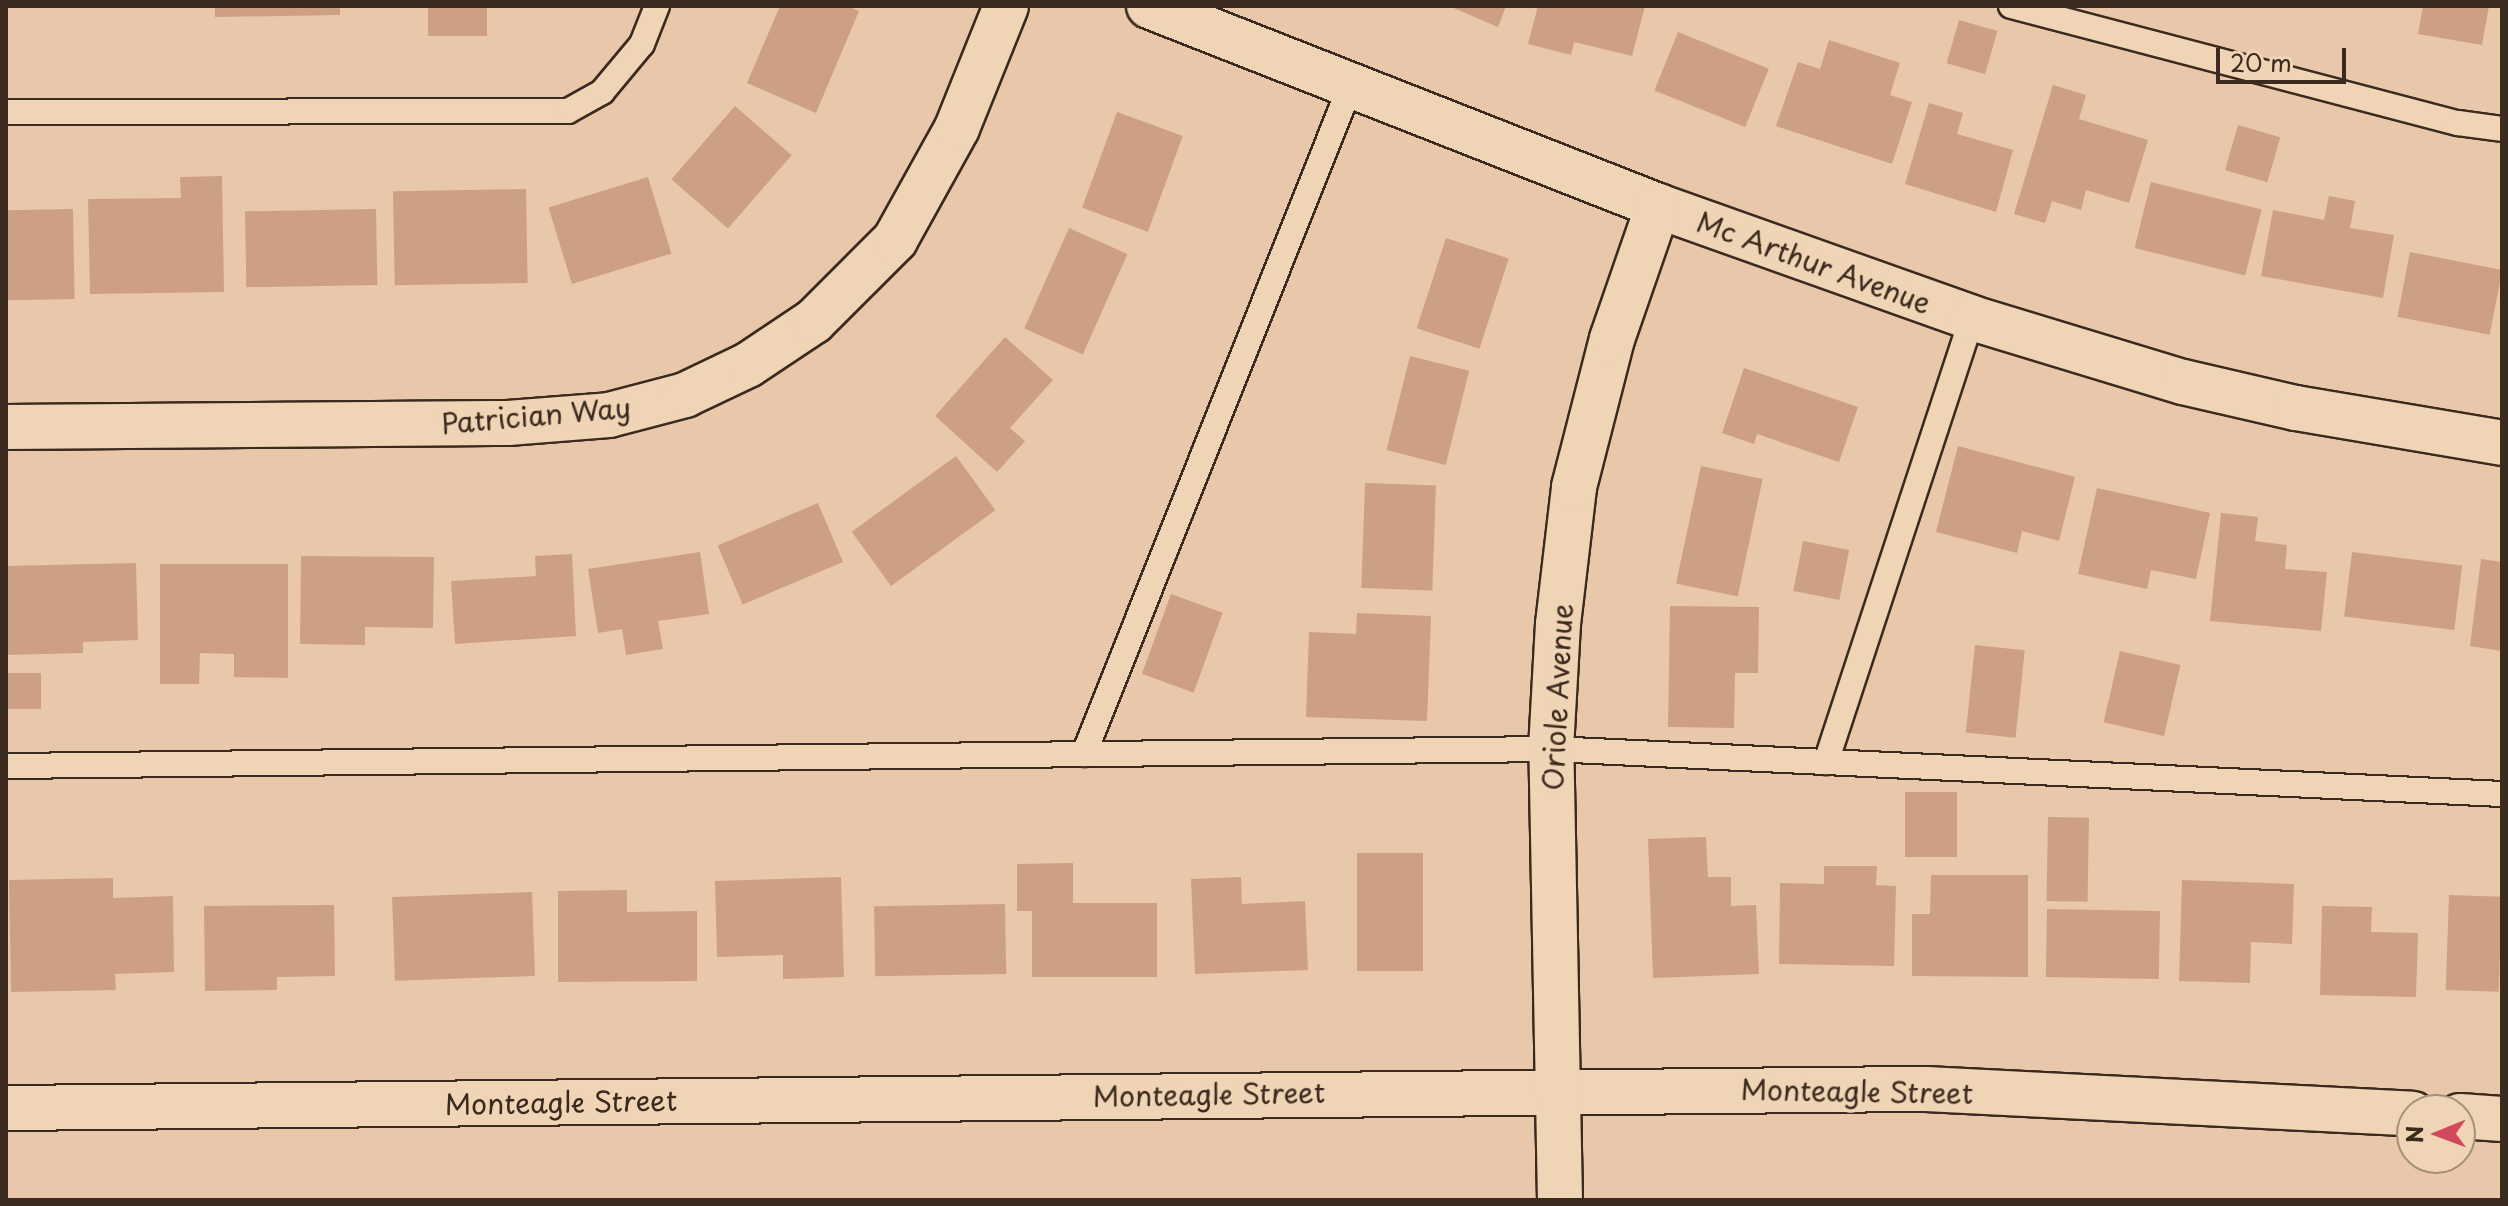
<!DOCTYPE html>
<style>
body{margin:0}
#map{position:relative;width:2508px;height:1206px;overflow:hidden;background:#e9c7aa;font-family:"Playpen Sans",sans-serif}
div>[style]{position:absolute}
.building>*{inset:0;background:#cda084;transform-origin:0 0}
.roads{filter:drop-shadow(2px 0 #3b2a1e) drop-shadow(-2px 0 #3b2a1e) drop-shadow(0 2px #3b2a1e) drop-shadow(0 -2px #3b2a1e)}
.service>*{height:24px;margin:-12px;padding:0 12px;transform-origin:12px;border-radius:12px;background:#efd4b6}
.minor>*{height:44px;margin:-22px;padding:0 22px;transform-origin:22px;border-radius:22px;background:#efd4b6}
span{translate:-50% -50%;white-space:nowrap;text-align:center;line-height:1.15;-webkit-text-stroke:7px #efd4b6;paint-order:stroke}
.street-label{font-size:28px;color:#3b2a1e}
.frame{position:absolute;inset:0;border:8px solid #3b2a1e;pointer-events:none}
.north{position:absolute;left:2396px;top:1094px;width:80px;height:80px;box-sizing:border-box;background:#efd4b6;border:2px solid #a79079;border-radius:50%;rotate:269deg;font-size:22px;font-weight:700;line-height:32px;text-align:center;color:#3b2a1e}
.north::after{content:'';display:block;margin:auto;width:28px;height:36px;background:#d1495b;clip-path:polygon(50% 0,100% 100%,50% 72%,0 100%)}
.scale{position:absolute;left:2216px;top:48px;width:130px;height:36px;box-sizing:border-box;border:4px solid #3b2a1e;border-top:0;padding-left:10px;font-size:24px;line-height:28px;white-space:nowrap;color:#3b2a1e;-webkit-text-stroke:6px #efd4b6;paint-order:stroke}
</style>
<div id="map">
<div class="building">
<div style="clip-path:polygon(215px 6px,340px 6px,340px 15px,215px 17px)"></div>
<div style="left:428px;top:6px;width:59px;height:30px"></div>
<div style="clip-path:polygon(780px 6px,847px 6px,859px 11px,816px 113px,747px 83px)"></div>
<div style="clip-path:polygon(1449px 6px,1506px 6px,1498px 27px)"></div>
<div style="clip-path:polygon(1538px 6px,1645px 6px,1632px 56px,1574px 42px,1571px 55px,1528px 44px)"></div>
<div style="clip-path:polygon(2423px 6px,2489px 6px,2482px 45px,2418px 34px)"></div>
<div style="left:1959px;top:20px;width:40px;height:45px;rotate:16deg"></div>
<div style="left:1678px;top:32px;width:98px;height:63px;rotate:22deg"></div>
<div style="clip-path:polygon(1829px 40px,1900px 63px,1890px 95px,1912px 102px,1892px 164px,1776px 126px,1798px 62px,1820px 69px)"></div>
<div style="clip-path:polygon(2053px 85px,2086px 95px,2079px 119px,2148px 140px,2129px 203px,2086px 190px,2081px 210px,2052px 201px,2045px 223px,2014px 214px)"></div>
<div style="clip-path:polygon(1929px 103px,1963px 113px,1957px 134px,2013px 150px,1996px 212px,1905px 184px)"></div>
<div style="left:735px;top:106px;width:75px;height:97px;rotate:41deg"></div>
<div style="left:1117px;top:112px;width:70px;height:102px;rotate:20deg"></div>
<div style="left:2238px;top:125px;width:44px;height:47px;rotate:16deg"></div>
<div style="clip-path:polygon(222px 176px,224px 292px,90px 294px,88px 199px,181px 198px,180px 177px)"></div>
<div style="left:648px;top:177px;width:80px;height:104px;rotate:73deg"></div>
<div style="left:2151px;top:182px;width:114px;height:68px;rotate:14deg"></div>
<div style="left:526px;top:189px;width:94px;height:133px;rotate:89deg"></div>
<div style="clip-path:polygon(2329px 196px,2355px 201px,2350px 228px,2394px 235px,2383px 298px,2261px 276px,2273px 210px,2324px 220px)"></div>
<div style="left:73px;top:209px;width:90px;height:67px;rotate:89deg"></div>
<div style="left:376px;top:209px;width:76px;height:131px;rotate:89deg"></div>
<div style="left:1069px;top:228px;width:64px;height:110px;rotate:24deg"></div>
<div style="left:1446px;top:238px;width:66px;height:95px;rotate:18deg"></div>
<div style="left:2410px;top:252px;width:94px;height:66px;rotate:11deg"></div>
<div style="clip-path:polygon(1005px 337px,1053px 380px,1010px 428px,1025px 441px,997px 472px,935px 416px)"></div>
<div style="left:1410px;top:356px;width:61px;height:97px;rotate:14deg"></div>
<div style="clip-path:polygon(1744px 368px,1858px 407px,1839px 462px,1757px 434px,1754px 444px,1722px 433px)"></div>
<div style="clip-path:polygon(1958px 446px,2075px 477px,2059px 541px,2022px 531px,2017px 553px,1936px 532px)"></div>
<div style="left:956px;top:456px;width:67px;height:129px;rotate:54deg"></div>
<div style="left:1701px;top:466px;width:63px;height:120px;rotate:12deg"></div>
<div style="left:1365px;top:483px;width:71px;height:105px;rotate:2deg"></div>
<div style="clip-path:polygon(2097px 488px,2210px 513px,2196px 579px,2151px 570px,2147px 589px,2078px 574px)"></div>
<div style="left:818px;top:503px;width:64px;height:109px;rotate:67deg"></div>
<div style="clip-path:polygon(2221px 513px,2258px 517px,2255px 541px,2287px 545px,2285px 569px,2327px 572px,2321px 631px,2210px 621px)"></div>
<div style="left:1803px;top:541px;width:47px;height:51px;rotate:11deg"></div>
<div style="clip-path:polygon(700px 552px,709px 614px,658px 621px,663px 649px,626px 655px,622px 629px,598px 633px,588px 569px)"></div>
<div style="left:2352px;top:552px;width:111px;height:65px;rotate:7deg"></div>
<div style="clip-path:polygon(572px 554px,576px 636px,455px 644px,451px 581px,536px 576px,535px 556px)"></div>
<div style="clip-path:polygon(301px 556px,434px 557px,433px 628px,365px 627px,365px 645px,300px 644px)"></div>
<div style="clip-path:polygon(2481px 559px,2502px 562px,2502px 651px,2470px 646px)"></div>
<div style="clip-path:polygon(136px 563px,138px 640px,83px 642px,83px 653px,6px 655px,6px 566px)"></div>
<div style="clip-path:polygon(160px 564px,288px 564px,288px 678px,234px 677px,234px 654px,200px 653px,199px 684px,160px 684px)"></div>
<div style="left:1171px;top:594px;width:55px;height:85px;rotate:20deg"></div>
<div style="clip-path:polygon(1670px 606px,1759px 607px,1758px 673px,1735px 673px,1734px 728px,1668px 727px)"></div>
<div style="clip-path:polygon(1357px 613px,1431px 616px,1427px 721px,1306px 717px,1309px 632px,1356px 634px)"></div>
<div style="left:1975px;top:645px;width:50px;height:88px;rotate:6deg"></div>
<div style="left:2120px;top:651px;width:62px;height:73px;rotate:13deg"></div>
<div style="left:6px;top:673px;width:35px;height:36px"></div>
<div style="left:1905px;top:792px;width:52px;height:65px"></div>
<div style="left:2048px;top:817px;width:41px;height:84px;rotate:1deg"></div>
<div style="clip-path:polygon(1706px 837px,1708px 877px,1731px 877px,1731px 906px,1756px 905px,1759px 974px,1653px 978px,1648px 839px)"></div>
<div style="left:1357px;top:853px;width:66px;height:118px"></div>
<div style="clip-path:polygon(1073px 863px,1073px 903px,1157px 903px,1157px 977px,1032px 977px,1032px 911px,1017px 911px,1017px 864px)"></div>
<div style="clip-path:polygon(1824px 866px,1877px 866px,1876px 885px,1896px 886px,1894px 966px,1779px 964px,1780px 883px,1824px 884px)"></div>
<div style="clip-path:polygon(1931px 875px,2028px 875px,2028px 977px,1912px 976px,1912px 914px,1930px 914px)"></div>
<div style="clip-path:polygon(841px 877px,844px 977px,783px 979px,783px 955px,717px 957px,715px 881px)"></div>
<div style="clip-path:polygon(1241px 877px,1242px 904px,1305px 901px,1308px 970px,1195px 974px,1191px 879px)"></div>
<div style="clip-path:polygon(113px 878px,113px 898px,173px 896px,174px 972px,115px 974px,116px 990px,11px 992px,9px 880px)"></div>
<div style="clip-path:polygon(2182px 880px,2294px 884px,2292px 944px,2251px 942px,2250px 983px,2179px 981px)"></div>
<div style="clip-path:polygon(627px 890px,627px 912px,697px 911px,697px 981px,558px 982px,558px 891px)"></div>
<div style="left:532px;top:892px;width:84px;height:140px;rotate:88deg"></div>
<div style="left:2449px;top:895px;width:53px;height:95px;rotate:2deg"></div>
<div style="left:1005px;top:904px;width:70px;height:131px;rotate:89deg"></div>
<div style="clip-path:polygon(334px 905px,335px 976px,277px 977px,277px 990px,205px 991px,204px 906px)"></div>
<div style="clip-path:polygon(2322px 906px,2372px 907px,2371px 932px,2418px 933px,2416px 997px,2320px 995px)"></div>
<div style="left:2047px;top:909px;width:113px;height:68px;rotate:1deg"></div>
</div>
<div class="roads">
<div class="service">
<div style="left:2011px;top:6px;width:462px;rotate:14.7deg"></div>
<div style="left:2458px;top:123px;width:44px;rotate:7.8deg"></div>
<div style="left:6px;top:112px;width:562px;rotate:-0.1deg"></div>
<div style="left:568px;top:111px;width:39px;rotate:-29deg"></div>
<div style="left:602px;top:92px;width:62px;rotate:-50.2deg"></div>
<div style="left:642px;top:44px;width:41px;rotate:-68.5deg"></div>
<div style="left:1084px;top:754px;width:718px;rotate:-68.26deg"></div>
<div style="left:1826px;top:762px;width:467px;rotate:-71.8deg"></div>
<div style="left:6px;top:766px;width:1545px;rotate:-0.63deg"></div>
<div style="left:1551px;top:749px;width:952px;rotate:2.71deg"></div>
</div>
<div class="minor">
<div style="left:1149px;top:6px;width:547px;rotate:21.45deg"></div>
<div style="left:1658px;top:206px;width:333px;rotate:19.6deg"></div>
<div style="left:1972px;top:318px;width:220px;rotate:16.9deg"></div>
<div style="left:2183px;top:382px;width:116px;rotate:13deg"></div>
<div style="left:2296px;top:408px;width:209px;rotate:9.6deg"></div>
<div style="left:6px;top:427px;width:502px;rotate:-0.46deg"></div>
<div style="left:508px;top:423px;width:101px;rotate:-4.5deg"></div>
<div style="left:609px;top:415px;width:79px;rotate:-14.7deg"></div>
<div style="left:685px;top:395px;width:70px;rotate:-25.5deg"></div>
<div style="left:748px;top:365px;width:79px;rotate:-33.7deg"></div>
<div style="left:814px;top:321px;width:115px;rotate:-45deg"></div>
<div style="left:895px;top:240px;width:128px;rotate:-61deg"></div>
<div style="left:957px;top:128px;width:131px;rotate:-68.1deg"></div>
<div style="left:6px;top:1108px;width:1920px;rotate:-0.57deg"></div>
<div style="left:1926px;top:1089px;width:487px;rotate:2.9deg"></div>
<div style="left:2460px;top:1116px;width:42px;rotate:4.1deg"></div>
<div style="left:1560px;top:1200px;width:451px;rotate:-91.1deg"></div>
<div style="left:1551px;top:749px;width:125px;rotate:-86.8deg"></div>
<div style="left:1558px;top:624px;width:138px;rotate:-83.3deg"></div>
<div style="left:1574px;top:487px;width:153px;rotate:-75.6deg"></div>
<div style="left:1612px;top:339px;width:141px;rotate:-70.9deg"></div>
</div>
</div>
<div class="street-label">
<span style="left:1814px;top:262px;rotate:20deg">Mc Arthur Avenue</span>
<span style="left:536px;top:415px;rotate:-5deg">Patrician Way</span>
<span style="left:1557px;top:697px;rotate:-87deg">Oriole Avenue</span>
<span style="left:1857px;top:1091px;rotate:1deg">Monteagle Street</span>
<span style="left:1209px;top:1094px;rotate:-1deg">Monteagle Street</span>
<span style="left:561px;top:1102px;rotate:-1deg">Monteagle Street</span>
</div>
<div class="frame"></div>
<div class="north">N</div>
<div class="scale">20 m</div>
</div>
